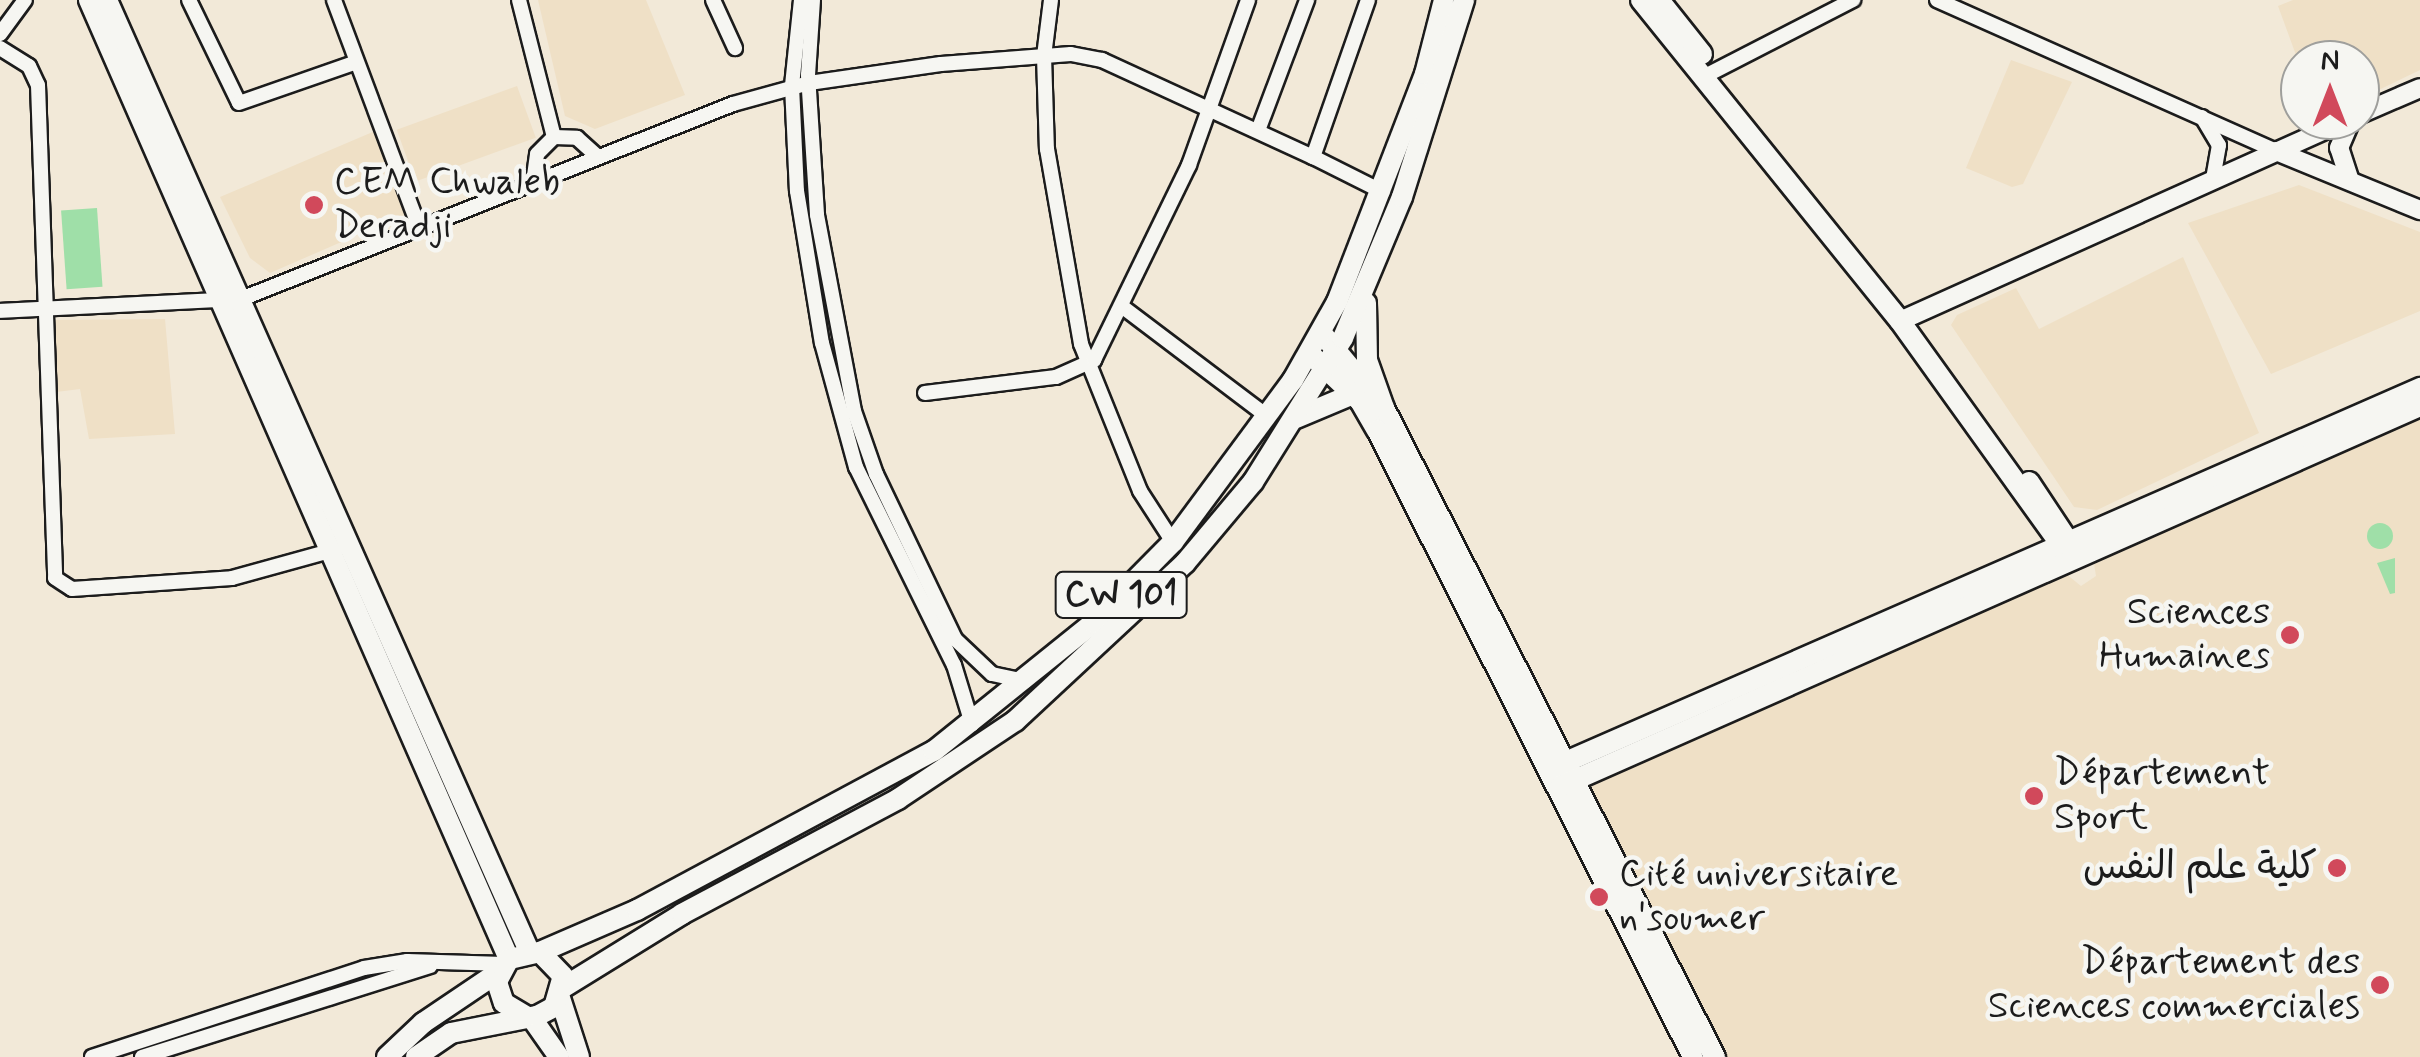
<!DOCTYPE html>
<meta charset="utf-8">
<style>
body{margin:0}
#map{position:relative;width:2420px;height:1057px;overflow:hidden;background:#f2e9d8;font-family:Mynerve,"Playpen Sans Arabic",sans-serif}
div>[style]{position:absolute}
.built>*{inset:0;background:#efe0c6;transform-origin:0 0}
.green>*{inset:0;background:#9fdfa8;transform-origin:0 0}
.round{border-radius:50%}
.roads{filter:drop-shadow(2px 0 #1c1c1c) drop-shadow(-2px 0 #1c1c1c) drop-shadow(0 2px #1c1c1c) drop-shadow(0 -2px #1c1c1c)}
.minor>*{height:14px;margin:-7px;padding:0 7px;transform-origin:7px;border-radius:7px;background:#f6f6f2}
.tertiary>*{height:18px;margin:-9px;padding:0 9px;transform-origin:9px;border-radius:9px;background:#f6f6f2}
.secondary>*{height:20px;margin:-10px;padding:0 10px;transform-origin:10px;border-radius:10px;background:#f6f6f2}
.primary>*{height:20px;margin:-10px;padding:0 10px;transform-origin:10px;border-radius:10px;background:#f6f6f2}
.dots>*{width:28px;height:28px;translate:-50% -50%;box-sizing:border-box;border:5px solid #f6f6f2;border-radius:50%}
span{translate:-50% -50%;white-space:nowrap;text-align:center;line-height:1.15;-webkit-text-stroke:9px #f6f6f2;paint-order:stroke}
.shield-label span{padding:2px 8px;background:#f6f6f2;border:2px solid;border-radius:8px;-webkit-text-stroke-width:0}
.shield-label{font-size:35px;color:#1c1c1c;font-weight:700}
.poi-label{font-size:38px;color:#1c1c1c}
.left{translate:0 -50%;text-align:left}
.right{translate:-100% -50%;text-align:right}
.north{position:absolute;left:2280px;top:40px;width:100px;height:100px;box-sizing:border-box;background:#f6f6f2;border:2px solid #9f9f9c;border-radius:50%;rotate:0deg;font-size:28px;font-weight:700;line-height:40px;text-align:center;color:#1c1c1c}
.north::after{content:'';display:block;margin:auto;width:35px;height:45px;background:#d1495b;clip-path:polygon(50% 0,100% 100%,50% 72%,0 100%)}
</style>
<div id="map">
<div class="built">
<div style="clip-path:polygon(538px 0,646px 0,685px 95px,595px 129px,565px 116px)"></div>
<div style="clip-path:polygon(2293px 0,2420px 0,2420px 70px,2360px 99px,2360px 60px,2300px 60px,2300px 66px,2278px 6px)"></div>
<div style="clip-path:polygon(2011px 60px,2072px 82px,2023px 184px,2012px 187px,1966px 168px)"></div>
<div style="left:517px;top:86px;width:55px;height:128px;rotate:70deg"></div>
<div style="clip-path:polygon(375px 131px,408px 213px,270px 273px,250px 258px,220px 197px)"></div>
<div style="clip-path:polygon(2299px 185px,2420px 232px,2420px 311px,2271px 374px,2188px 223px)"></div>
<div style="clip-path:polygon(2183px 257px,2259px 433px,2097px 510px,2074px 507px,1951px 325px,1957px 315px,2016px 288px,2039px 329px)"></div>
<div style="clip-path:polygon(165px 319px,175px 434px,89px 439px,80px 389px,56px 392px,54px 320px)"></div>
<div style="clip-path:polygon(2420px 417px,2420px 1057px,1709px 1057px,1585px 792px,1590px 786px,2047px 579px,2065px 573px,2081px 586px,2096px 576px,2094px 564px)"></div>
</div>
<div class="green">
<div style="left:97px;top:208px;width:79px;height:36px;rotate:86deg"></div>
<div class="round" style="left:2367px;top:523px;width:26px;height:26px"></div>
<div style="clip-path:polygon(2395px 558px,2395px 593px,2390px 594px,2377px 563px)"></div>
</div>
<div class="roads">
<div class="minor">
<div style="left:189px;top:0;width:114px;rotate:64.1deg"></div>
<div style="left:239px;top:103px;width:122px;rotate:-19.2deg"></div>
<div style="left:334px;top:0;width:240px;rotate:69.5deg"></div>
<div style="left:519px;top:0;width:141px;rotate:75.7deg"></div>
<div style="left:713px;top:0;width:53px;rotate:65.4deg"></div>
<div style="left:801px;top:0;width:86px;rotate:96deg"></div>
<div style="left:792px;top:86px;width:105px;rotate:87.3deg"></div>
<div style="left:797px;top:191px;width:154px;rotate:80.7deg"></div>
<div style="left:822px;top:343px;width:129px;rotate:74.7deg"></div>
<div style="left:856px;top:467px;width:221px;rotate:63.7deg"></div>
<div style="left:954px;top:665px;width:62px;rotate:73deg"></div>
<div style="left:813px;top:0;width:75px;rotate:93.8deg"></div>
<div style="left:808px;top:75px;width:140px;rotate:86.3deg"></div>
<div style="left:817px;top:215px;width:199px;rotate:79.3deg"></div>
<div style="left:854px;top:411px;width:67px;rotate:70.8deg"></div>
<div style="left:876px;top:474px;width:183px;rotate:64.4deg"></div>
<div style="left:955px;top:639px;width:51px;rotate:43.4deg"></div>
<div style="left:992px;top:674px;width:34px;rotate:12deg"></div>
<div style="left:1051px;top:0;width:56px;rotate:97.1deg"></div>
<div style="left:1044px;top:56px;width:93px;rotate:88.2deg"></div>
<div style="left:1047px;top:149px;width:198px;rotate:80.1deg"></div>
<div style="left:1081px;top:344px;width:158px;rotate:68.1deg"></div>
<div style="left:1140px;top:491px;width:61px;rotate:57.1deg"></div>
<div style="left:1937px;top:0;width:371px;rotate:24deg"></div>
<div style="left:0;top:34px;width:42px;rotate:-53.7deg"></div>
<div style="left:0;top:48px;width:34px;rotate:32deg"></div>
<div style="left:29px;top:66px;width:21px;rotate:65deg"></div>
<div style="left:38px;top:85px;width:493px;rotate:88deg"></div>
<div style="left:55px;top:578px;width:20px;rotate:33deg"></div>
<div style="left:72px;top:589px;width:160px;rotate:-3.9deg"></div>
<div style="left:232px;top:578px;width:109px;rotate:-15.4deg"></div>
<div style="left:1703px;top:77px;width:169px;rotate:-27.2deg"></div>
<div style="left:2202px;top:117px;width:33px;rotate:59deg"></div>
<div style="left:2219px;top:145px;width:34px;rotate:100deg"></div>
<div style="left:1259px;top:128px;width:137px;rotate:-69.4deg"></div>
<div style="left:1313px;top:157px;width:78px;rotate:26.6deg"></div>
<div style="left:533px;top:183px;width:29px;rotate:-82deg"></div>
<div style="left:537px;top:154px;width:24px;rotate:-45deg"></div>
<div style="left:554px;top:137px;width:23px;rotate:2deg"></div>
<div style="left:577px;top:138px;width:28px;rotate:42deg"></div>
<div style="left:1124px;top:308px;width:181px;rotate:37.1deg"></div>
<div style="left:0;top:311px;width:241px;rotate:-2.9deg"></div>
<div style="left:241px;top:299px;width:529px;rotate:-21.62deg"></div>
<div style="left:733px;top:104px;width:79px;rotate:-15.4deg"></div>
<div style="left:809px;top:83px;width:133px;rotate:-8.2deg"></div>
<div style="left:941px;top:64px;width:130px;rotate:-4.4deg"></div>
<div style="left:1071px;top:54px;width:32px;rotate:11deg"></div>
<div style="left:1102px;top:60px;width:232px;rotate:24.7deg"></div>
<div style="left:1313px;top:157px;width:166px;rotate:-70.7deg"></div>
<div style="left:925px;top:393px;width:132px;rotate:-7deg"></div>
<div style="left:1056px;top:377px;width:42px;rotate:-24.1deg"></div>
<div style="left:1094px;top:360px;width:217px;rotate:-64deg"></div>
<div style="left:1189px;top:165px;width:175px;rotate:-70.3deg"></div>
<div style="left:92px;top:1057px;width:286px;rotate:-18.1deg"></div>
<div style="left:364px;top:968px;width:44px;rotate:-9.2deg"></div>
<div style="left:407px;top:961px;width:97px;rotate:1.8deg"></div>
<div style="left:142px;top:1057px;width:302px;rotate:-17.5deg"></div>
</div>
<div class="tertiary">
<div style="left:2360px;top:114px;width:65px;rotate:-23.4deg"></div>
<div style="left:2276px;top:151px;width:156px;rotate:22.3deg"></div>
<div style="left:2349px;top:178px;width:32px;rotate:-108deg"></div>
<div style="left:2339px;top:148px;width:30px;rotate:-67deg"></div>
<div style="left:1900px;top:321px;width:490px;rotate:-24.2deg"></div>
</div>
<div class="secondary">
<div style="left:89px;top:0;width:1047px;rotate:66.35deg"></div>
<div style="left:107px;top:0;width:1040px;rotate:66.07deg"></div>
<div style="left:1641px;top:0;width:412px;rotate:51.1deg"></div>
<div style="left:1900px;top:321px;width:292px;rotate:54.3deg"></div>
<div style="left:1659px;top:0;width:69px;rotate:51.5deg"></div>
<div style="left:1325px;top:337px;width:92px;rotate:50.3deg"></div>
<div style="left:1384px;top:408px;width:729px;rotate:62.98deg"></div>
<div style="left:1309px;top:353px;width:70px;rotate:43.3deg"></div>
<div style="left:1360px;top:401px;width:34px;rotate:60deg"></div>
<div style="left:1377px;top:430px;width:702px;rotate:63.25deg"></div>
<div style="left:2029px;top:482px;width:85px;rotate:56.5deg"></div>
<div style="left:1552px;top:768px;width:948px;rotate:-23.64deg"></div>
<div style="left:1561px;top:786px;width:939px;rotate:-23.86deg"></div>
<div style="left:560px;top:998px;width:62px;rotate:72.1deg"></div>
<div style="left:531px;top:1017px;width:49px;rotate:55deg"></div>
</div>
<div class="primary">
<div style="left:1366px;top:303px;width:57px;rotate:89deg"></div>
<div style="left:1367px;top:360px;width:51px;rotate:70.5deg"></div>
<div style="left:1296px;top:418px;width:62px;rotate:-22.8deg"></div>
<div style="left:540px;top:952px;width:106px;rotate:-23.4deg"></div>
<div style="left:637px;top:910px;width:337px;rotate:-28.2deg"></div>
<div style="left:934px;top:751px;width:204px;rotate:-38.8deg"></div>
<div style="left:1093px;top:623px;width:114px;rotate:-45.4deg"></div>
<div style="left:1173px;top:542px;width:202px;rotate:-53.5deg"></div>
<div style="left:1293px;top:380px;width:90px;rotate:-60.6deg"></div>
<div style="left:1337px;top:302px;width:244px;rotate:-68.9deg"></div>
<div style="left:1425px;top:74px;width:76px;rotate:-75.6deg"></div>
<div style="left:564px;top:987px;width:139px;rotate:-31.7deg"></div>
<div style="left:682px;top:914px;width:245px;rotate:-28deg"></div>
<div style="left:898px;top:799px;width:141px;rotate:-33.7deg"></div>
<div style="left:1015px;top:721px;width:232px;rotate:-42.9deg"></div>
<div style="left:1185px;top:563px;width:106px;rotate:-50deg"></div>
<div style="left:1253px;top:482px;width:170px;rotate:-58deg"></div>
<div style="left:1343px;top:338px;width:153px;rotate:-67.3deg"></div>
<div style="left:1402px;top:197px;width:207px;rotate:-72.5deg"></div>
<div style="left:387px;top:1057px;width:50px;rotate:-43.4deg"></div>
<div style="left:423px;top:1023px;width:93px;rotate:-34deg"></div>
<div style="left:416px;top:1057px;width:42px;rotate:-34.4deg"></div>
<div style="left:451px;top:1033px;width:88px;rotate:-11.2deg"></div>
<div style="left:537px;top:1016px;width:19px;rotate:-28deg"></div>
<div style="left:554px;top:1007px;width:32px;rotate:-74deg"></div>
<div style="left:563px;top:976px;width:33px;rotate:-134deg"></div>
<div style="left:540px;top:952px;width:32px;rotate:167deg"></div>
<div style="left:509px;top:959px;width:26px;rotate:118deg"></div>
<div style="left:497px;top:982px;width:22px;rotate:72deg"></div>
<div style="left:504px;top:1003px;width:26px;rotate:31deg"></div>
</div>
</div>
<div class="dots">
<div style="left:314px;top:205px;background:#d1495b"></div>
<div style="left:2290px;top:635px;background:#d1495b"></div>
<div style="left:2034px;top:796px;background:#d1495b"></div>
<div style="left:2337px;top:868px;background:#d1495b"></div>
<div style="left:1599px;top:897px;background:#d1495b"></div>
<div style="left:2380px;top:985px;background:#d1495b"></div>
</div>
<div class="shield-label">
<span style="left:1121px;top:595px">CW 101</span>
</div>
<div class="poi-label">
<span class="left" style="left:334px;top:205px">CEM Chwaleb<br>Deradji</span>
<span class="right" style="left:2270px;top:635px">Sciences<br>Humaines</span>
<span class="left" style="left:2054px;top:796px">Département<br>Sport</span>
<span class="right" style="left:2317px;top:868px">كلية علم النفس</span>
<span class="left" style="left:1619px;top:897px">Cité universitaire<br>n'soumer</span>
<span class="right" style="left:2360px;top:985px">Département des<br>Sciences commerciales</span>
</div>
<div class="north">N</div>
</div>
